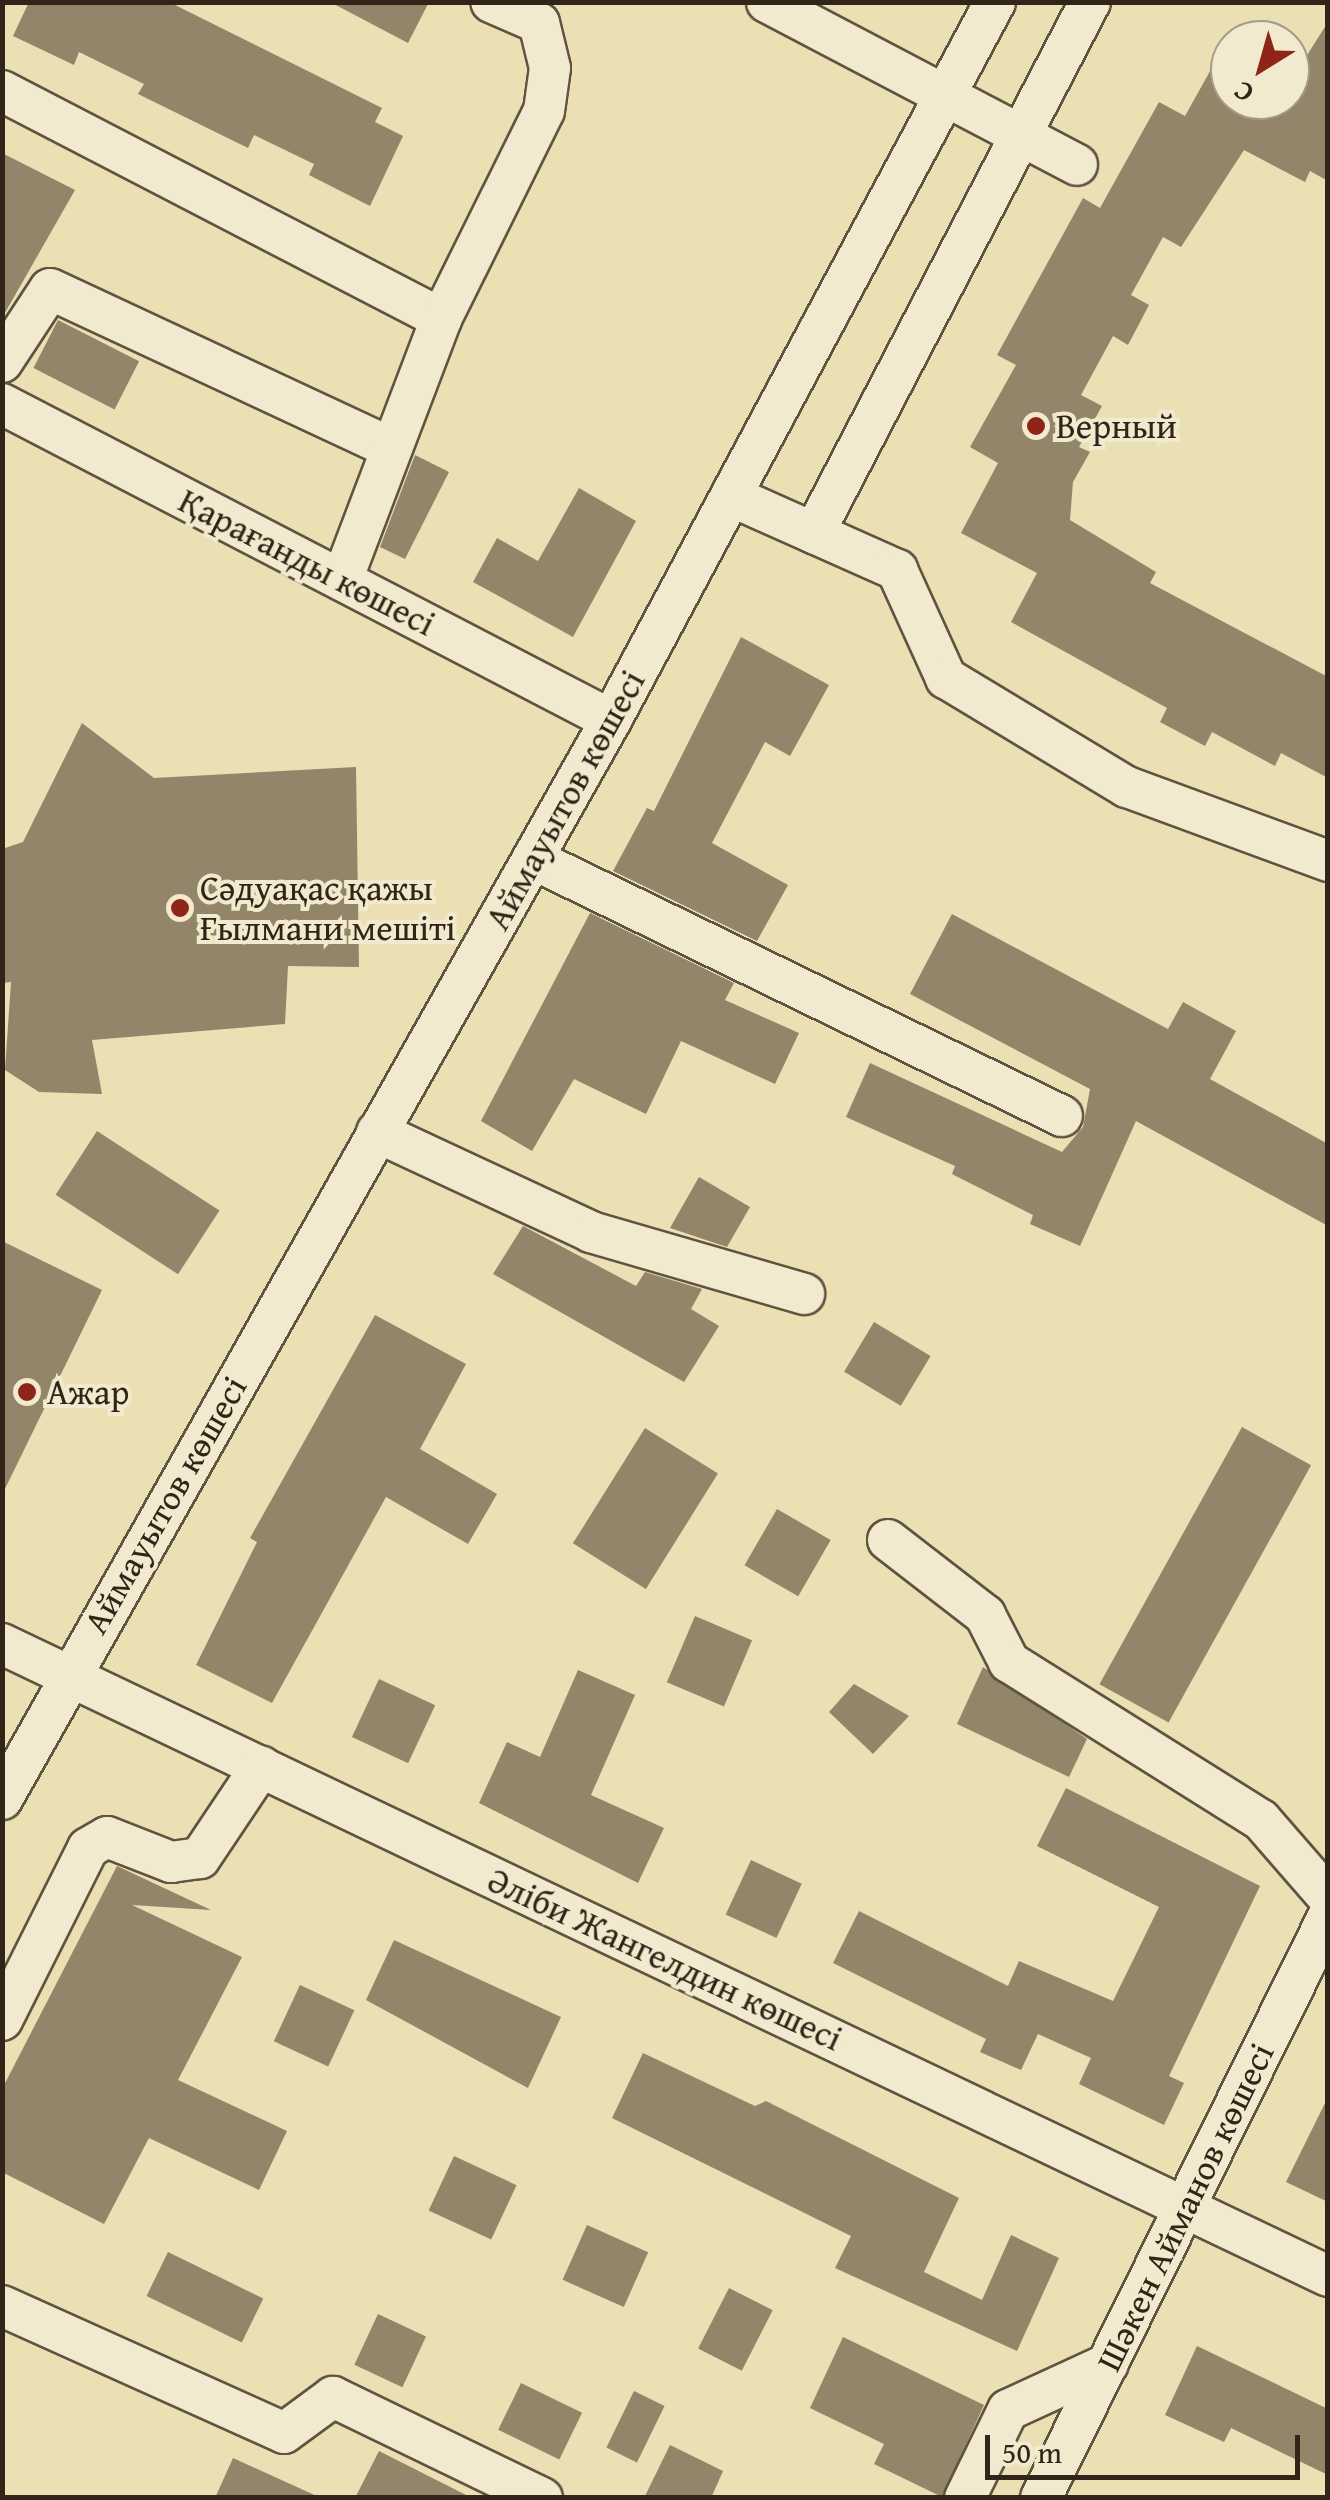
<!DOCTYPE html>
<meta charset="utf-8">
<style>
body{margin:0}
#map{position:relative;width:1330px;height:2500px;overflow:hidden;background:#ebdfb4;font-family:"Gentium Book Plus",serif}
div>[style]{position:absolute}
.building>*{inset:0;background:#92856a;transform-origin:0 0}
.roads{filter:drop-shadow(2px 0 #605340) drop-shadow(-2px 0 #605340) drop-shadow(0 2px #605340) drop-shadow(0 -2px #605340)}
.minor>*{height:40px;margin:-20px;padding:0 20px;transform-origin:20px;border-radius:20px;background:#f2eace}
.dots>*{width:28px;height:28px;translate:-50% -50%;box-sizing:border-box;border:5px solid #f2eace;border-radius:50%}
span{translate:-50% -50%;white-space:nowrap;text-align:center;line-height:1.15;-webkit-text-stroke:8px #f2eace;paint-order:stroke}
.poi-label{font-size:35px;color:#312419}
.left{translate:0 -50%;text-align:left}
.street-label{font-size:35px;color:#312419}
.frame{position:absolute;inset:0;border:5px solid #312419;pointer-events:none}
.north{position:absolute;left:1210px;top:20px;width:100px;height:100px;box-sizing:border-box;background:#f2eace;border:2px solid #a59b86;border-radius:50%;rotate:217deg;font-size:28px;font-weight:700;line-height:40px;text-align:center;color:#312419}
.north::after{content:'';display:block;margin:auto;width:35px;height:45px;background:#8f2418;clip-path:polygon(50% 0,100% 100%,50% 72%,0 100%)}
.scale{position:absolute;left:985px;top:2435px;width:315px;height:45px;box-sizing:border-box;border:5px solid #312419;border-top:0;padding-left:12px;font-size:30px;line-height:35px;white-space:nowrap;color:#312419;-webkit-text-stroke:8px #f2eace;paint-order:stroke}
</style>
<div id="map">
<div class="building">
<div style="clip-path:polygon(29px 2px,169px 2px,382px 108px,375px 122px,403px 136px,370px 206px,309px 175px,314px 164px,254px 135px,248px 148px,138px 94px,144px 84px,79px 52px,74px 65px,13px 36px)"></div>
<div style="clip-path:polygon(330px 2px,429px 2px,408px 43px)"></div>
<div style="clip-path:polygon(1328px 22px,1328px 181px,1310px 171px,1305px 182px,1244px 150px,1181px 247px,1163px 237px,1131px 295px,1149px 305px,1128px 345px,1113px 336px,1081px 395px,1102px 406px,1079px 447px,1090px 452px,1073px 482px,1070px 520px,1156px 572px,1150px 583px,1328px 677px,1328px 778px,1281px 753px,1275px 766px,1212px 732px,1205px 746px,1160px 722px,1167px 708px,1011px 622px,1037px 573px,961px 533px,998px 463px,970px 447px,1016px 365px,997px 355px,1083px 198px,1100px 208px,1159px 102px,1185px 116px,1224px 46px,1230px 100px,1290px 100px,1290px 82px)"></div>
<div style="clip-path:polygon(2px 153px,75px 190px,2px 318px)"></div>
<div style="left:58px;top:320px;width:91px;height:54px;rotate:27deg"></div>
<div style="clip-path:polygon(415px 455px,449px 472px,405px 559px,380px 547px)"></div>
<div style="clip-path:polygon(579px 488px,636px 521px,573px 637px,473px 582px,497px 538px,538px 561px)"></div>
<div style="clip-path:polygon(741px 637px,829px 685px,790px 756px,765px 742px,712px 843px,788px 885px,757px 941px,613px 871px,647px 808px,654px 811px)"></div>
<div style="clip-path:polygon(82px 723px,154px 778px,356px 767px,359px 967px,288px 966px,285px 1024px,92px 1040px,102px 1094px,39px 1092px,5px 1070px,11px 982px,2px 983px,2px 849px,23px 842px)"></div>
<div style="clip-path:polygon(590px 913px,734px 983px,725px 1000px,799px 1033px,775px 1084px,681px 1041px,646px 1114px,574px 1079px,532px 1151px,481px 1121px)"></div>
<div style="clip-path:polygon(952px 914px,1168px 1029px,1183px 1002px,1236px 1031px,1210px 1079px,1328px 1144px,1328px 1226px,1136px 1121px,1080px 1246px,1030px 1224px,1033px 1215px,952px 1174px,955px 1166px,846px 1117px,870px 1063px,1062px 1152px,1083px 1127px,1090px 1089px,910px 994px)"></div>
<div style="left:97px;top:1131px;width:146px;height:76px;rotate:33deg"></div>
<div style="clip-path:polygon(699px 1177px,750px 1207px,727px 1247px,670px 1228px)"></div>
<div style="clip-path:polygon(523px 1226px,636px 1286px,645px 1272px,702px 1289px,691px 1309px,719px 1326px,684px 1382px,493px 1274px)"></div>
<div style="clip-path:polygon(2px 1241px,102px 1290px,2px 1495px)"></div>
<div style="clip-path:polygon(375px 1315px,466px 1364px,420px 1449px,497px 1494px,468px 1544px,386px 1497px,272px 1703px,196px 1665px,257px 1542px,250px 1538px)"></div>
<div style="left:874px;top:1322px;width:66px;height:58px;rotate:31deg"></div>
<div style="left:1242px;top:1427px;width:79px;height:294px;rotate:29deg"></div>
<div style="left:645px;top:1428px;width:86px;height:136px;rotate:32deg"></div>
<div style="left:777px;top:1509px;width:62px;height:65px;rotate:30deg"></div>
<div style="left:695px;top:1616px;width:62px;height:72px;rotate:23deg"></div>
<div style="clip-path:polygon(983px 1667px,1087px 1739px,1069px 1777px,957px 1724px)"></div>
<div style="clip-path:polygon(578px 1670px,635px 1695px,591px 1795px,664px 1828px,638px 1883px,479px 1803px,507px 1742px,540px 1757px)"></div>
<div style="left:379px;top:1679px;width:62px;height:64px;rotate:25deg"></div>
<div style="clip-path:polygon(854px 1684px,909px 1716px,873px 1754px,829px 1712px)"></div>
<div style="clip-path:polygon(1066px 1788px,1260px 1886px,1169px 2076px,1184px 2083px,1164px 2125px,1079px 2084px,1091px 2058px,1038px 2034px,1021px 2070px,980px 2052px,986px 2039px,833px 1963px,859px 1911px,1008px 1986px,1019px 1961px,1113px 2001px,1159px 1907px,1037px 1846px)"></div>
<div style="left:751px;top:1860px;width:56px;height:60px;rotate:25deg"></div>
<div style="clip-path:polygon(117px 1866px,211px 1910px,132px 1905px,242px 1957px,178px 2080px,287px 2131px,259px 2190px,149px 2138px,104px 2224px,2px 2172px,2px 2089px)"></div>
<div style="clip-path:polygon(394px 1940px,561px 2017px,528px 2088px,366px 2000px)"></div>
<div style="left:300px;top:1985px;width:60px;height:62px;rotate:25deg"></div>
<div style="clip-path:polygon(643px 2053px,755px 2106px,766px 2101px,959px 2198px,924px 2272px,982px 2300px,1011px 2235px,1059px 2258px,1017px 2351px,835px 2268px,851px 2236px,612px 2118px)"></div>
<div style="clip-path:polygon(1328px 2097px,1328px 2202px,1286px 2182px)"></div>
<div style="left:454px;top:2156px;width:69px;height:60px;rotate:25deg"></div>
<div style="left:587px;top:2225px;width:67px;height:60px;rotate:24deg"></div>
<div style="left:168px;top:2252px;width:106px;height:49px;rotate:26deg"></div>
<div style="left:729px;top:2288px;width:49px;height:68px;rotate:27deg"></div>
<div style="left:378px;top:2314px;width:53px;height:56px;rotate:25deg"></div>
<div style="clip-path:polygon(843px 2337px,984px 2405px,942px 2497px,874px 2464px,884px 2444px,810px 2408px)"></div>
<div style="clip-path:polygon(1197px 2346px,1328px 2409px,1328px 2475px,1231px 2428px,1224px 2442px,1165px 2415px)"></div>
<div style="left:521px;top:2383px;width:68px;height:52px;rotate:26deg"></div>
<div style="left:634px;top:2391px;width:34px;height:63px;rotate:26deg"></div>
<div style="clip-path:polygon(670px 2445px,723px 2471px,711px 2498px,644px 2498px)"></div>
<div style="clip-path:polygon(379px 2451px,472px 2498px,355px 2498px)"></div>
<div style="clip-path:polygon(233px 2458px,321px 2498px,215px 2498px)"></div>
</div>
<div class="roads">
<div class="minor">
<div style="left:767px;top:2px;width:350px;rotate:27.7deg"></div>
<div style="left:2px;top:91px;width:495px;rotate:27.4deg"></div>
<div style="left:441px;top:319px;width:232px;rotate:-63.7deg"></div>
<div style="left:544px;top:111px;width:43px;rotate:-82.1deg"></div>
<div style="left:550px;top:68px;width:46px;rotate:-103.7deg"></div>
<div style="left:539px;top:23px;width:52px;rotate:-156.4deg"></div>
<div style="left:2px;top:362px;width:87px;rotate:-56.7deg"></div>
<div style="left:50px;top:289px;width:376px;rotate:25deg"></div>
<div style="left:2px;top:404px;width:686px;rotate:27.42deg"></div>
<div style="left:731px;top:496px;width:182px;rotate:24deg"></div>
<div style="left:897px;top:570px;width:119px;rotate:65.6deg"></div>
<div style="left:946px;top:678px;width:211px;rotate:31.1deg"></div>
<div style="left:1127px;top:787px;width:214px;rotate:20.2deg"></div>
<div style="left:814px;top:533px;width:598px;rotate:-62.54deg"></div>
<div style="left:342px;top:580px;width:279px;rotate:-69.2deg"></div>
<div style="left:533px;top:859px;width:588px;rotate:25.91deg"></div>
<div style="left:377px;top:1132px;width:236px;rotate:25deg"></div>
<div style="left:591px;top:1232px;width:222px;rotate:16.2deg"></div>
<div style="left:888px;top:1540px;width:123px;rotate:37.7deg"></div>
<div style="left:985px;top:1615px;width:53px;rotate:62.9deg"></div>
<div style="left:1009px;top:1662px;width:297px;rotate:32.1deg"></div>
<div style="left:1261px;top:1820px;width:102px;rotate:49deg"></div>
<div style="left:2px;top:1644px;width:1469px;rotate:25.48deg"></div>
<div style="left:2px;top:1799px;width:1239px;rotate:-60.56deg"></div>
<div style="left:611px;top:720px;width:814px;rotate:-61.86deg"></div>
<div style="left:2px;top:2020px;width:192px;rotate:-63.4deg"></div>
<div style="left:88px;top:1848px;width:22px;rotate:-30deg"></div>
<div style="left:107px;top:1837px;width:69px;rotate:21.3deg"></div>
<div style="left:171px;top:1862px;width:29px;rotate:-8deg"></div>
<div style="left:200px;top:1858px;width:110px;rotate:-56.2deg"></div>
<div style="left:2px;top:2306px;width:309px;rotate:24.2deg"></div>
<div style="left:284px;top:2433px;width:61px;rotate:-36.3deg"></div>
<div style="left:333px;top:2397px;width:232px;rotate:25.8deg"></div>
<div style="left:965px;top:2498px;width:98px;rotate:-64deg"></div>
<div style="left:1008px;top:2410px;width:110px;rotate:-24.7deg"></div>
<div style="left:1041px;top:2498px;width:648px;rotate:-63.71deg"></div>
</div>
</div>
<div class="dots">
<div style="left:1036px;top:426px;background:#8f2418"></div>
<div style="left:180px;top:908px;background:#8f2418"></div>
<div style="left:27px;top:1392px;background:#8f2418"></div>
</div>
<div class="poi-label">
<span class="left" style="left:1056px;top:426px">Верный</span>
<span class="left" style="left:200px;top:908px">Сәдуақас қажы<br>Ғылмани мешіті</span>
<span class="left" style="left:47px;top:1392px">Ажар</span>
</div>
<div class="street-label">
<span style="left:307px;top:562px;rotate:27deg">Қарағанды көшесі</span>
<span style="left:565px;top:800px;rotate:-61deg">Аймауытов көшесі</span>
<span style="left:165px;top:1505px;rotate:-60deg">Аймауытов көшесі</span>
<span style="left:665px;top:1959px;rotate:25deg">Әліби Жангелдин көшесі</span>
<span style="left:1185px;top:2207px;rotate:-64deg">Шәкен Айманов көшесі</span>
</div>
<div class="frame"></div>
<div class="north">С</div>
<div class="scale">50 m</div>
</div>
